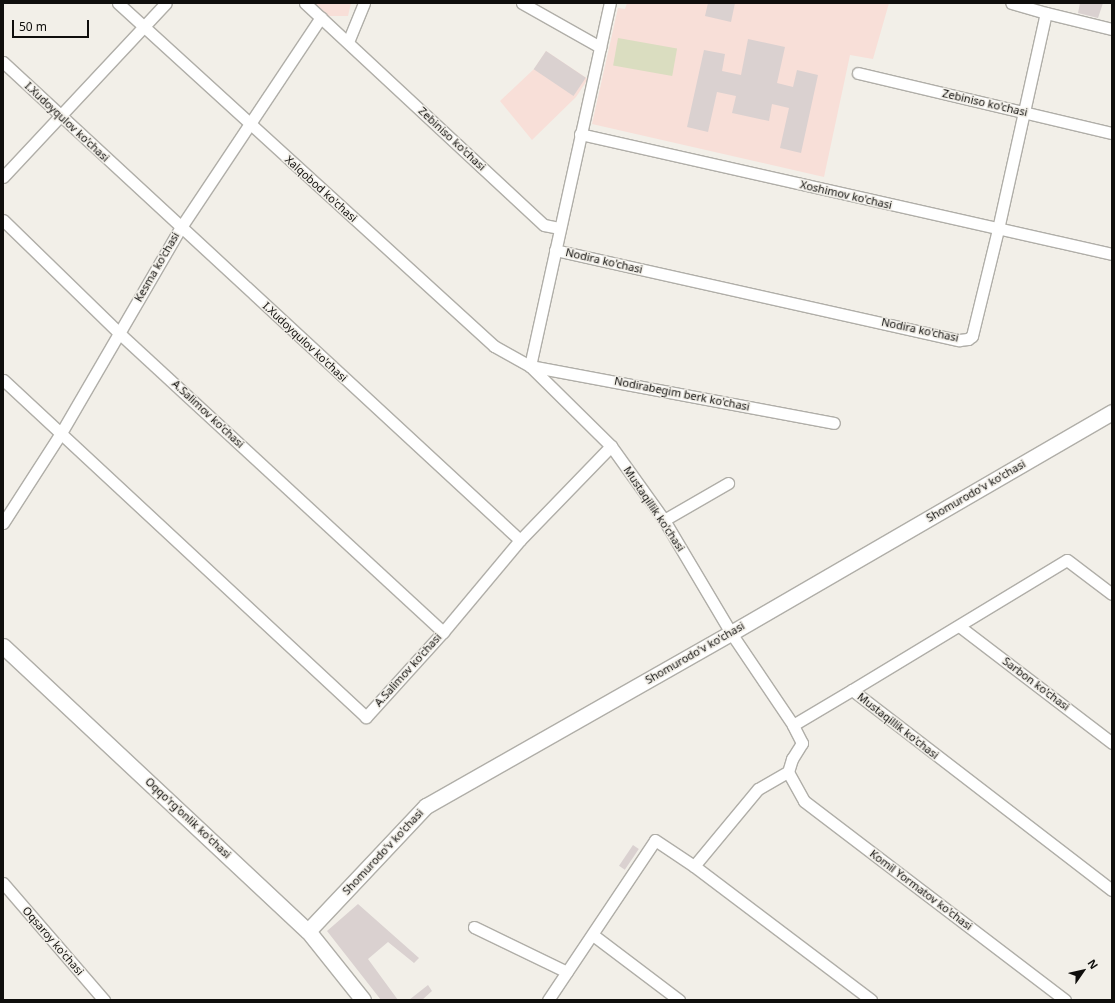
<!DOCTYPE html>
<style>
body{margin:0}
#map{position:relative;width:1115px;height:1003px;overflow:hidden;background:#f2efe8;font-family:"Noto Sans",sans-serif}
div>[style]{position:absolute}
.education>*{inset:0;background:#f8dfd8}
.green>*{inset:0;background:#daddc0;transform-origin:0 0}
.building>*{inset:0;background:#dad1d0;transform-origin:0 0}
.roads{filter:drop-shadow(1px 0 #b0aea8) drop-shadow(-1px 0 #b0aea8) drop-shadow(0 1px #b0aea8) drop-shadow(0 -1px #b0aea8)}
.street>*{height:11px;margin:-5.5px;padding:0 5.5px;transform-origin:5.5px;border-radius:5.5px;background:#fff}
.secondary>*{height:15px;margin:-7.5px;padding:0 7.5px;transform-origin:7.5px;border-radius:7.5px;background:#fff}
span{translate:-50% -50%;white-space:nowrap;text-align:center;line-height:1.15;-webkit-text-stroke:3px #f2efe8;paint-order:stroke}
.street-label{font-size:11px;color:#0f0e0c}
.frame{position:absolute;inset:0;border:4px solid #0f0e0c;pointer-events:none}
.north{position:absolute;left:1063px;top:951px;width:40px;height:40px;-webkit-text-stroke:3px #f2efe8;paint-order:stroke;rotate:56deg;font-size:11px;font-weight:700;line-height:16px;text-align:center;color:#0f0e0c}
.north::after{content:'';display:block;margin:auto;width:14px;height:18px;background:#0f0e0c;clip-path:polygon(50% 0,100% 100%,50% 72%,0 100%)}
.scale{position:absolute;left:12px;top:20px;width:77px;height:18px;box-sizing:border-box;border:2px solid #0f0e0c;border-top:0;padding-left:5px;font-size:12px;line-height:14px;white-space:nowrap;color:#0f0e0c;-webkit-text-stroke:3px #f2efe8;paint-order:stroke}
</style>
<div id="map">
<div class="education">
<div style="clip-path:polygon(313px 3px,351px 3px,348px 16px,328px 16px)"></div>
<div style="clip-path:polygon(627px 3px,889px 3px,873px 59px,850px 55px,824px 177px,592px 124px,618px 8px,625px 9px)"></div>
<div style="clip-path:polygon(546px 51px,588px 79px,576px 97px,532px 140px,500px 101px,534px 69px)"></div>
</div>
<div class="green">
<div style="left:618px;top:38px;width:60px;height:28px;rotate:10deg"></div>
</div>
<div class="building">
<div style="clip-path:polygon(708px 3px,735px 3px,731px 22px,705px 16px)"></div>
<div style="clip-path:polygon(1080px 3px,1103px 3px,1098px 18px,1078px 13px)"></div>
<div style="clip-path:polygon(748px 39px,785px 47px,777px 83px,793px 87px,797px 70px,818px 75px,801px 153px,780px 148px,789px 108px,772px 104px,769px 121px,732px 113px,736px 96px,717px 92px,708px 132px,687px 127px,704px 50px,725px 54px,722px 71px,741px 75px)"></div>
<div style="left:546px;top:51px;width:48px;height:22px;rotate:34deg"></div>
<div style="left:633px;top:845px;width:7px;height:25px;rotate:34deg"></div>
<div style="clip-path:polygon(358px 904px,419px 958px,414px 963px,388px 942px,368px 959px,398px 1000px,381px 1000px,327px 931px)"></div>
<div style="clip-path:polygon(428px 985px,432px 991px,422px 1000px,409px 1000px)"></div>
</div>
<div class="roads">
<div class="street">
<div style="left:118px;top:3px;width:509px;rotate:42.37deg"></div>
<div style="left:494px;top:346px;width:41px;rotate:29.1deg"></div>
<div style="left:530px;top:366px;width:309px;rotate:10.6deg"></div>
<div style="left:305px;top:3px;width:326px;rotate:42.9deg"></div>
<div style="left:544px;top:225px;width:16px;rotate:11deg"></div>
<div style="left:522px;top:3px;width:90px;rotate:29.4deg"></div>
<div style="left:1046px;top:13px;width:68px;rotate:13.6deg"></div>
<div style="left:348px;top:42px;width:42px;rotate:-67.7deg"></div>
<div style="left:3px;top:62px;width:704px;rotate:42.76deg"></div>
<div style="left:520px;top:540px;width:120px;rotate:129.9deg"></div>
<div style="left:858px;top:73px;width:261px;rotate:13.3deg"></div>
<div style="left:580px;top:134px;width:545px;rotate:12.71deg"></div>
<div style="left:3px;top:177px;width:238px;rotate:-46.9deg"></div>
<div style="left:3px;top:220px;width:162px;rotate:44.2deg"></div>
<div style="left:119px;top:333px;width:441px;rotate:42.7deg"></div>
<div style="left:443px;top:632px;width:115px;rotate:132.2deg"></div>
<div style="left:366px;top:717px;width:495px;rotate:-137.1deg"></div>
<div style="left:555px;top:250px;width:414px;rotate:12.6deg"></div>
<div style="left:959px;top:340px;width:9px;rotate:-6deg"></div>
<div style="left:968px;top:339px;width:5px;rotate:-37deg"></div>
<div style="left:972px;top:336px;width:110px;rotate:-76.3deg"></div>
<div style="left:998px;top:229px;width:221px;rotate:-77.5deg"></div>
<div style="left:1046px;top:13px;width:36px;rotate:-164deg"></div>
<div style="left:530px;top:366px;width:372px;rotate:-77.6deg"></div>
<div style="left:611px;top:446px;width:91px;rotate:54.4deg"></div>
<div style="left:664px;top:520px;width:131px;rotate:59.3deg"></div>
<div style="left:731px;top:633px;width:111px;rotate:56deg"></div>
<div style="left:793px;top:725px;width:69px;rotate:-30.7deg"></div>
<div style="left:852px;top:690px;width:328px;rotate:37.6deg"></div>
<div style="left:664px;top:520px;width:74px;rotate:-30deg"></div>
<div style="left:3px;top:523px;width:107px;rotate:-57.2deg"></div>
<div style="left:61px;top:433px;width:238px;rotate:-59.8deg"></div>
<div style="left:181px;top:227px;width:252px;rotate:-56.3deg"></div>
<div style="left:520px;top:540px;width:131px;rotate:-45.9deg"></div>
<div style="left:611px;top:446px;width:114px;rotate:-135.4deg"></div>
<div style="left:959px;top:626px;width:193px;rotate:37.4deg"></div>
<div style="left:852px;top:690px;width:251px;rotate:-31.2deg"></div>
<div style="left:1067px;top:560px;width:56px;rotate:37.1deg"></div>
<div style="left:788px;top:772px;width:33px;rotate:61deg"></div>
<div style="left:804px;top:801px;width:328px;rotate:37.3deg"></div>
<div style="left:694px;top:866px;width:100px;rotate:-50.3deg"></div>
<div style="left:758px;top:789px;width:34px;rotate:-30deg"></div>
<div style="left:788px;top:772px;width:14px;rotate:-73deg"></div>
<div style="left:792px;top:759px;width:19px;rotate:-58deg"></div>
<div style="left:802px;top:743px;width:20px;rotate:-117deg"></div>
<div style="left:3px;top:883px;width:155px;rotate:49.2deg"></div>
<div style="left:474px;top:927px;width:103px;rotate:25.8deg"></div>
<div style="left:593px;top:935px;width:108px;rotate:37.1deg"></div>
<div style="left:548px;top:1000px;width:192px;rotate:-56.2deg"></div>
<div style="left:655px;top:840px;width:47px;rotate:33.7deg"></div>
<div style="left:694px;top:866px;width:222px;rotate:37.1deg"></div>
</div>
<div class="secondary">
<div style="left:3px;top:646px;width:417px;rotate:43.1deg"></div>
<div style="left:308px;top:931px;width:88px;rotate:51.4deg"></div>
<div style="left:308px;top:931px;width:172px;rotate:-46.7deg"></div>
<div style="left:426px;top:806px;width:351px;rotate:-29.6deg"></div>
<div style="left:731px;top:633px;width:440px;rotate:-30.1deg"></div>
</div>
</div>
<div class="street-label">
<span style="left:985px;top:103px;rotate:13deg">Zebiniso ko'chasi</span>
<span style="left:67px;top:122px;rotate:43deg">I.Xudoyqulov ko'chasi</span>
<span style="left:452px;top:139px;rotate:43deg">Zebiniso ko'chasi</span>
<span style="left:321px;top:189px;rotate:42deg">Xalqobod ko'chasi</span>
<span style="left:846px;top:195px;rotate:13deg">Xoshimov ko'chasi</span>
<span style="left:604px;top:261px;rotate:13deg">Nodira ko'chasi</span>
<span style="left:157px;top:267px;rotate:-60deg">Kesma ko'chasi</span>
<span style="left:920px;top:330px;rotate:12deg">Nodira ko'chasi</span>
<span style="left:305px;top:342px;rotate:43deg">I.Xudoyqulov ko'chasi</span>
<span style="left:682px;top:394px;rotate:11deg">Nodirabegim berk ko'chasi</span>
<span style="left:208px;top:414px;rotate:43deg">A.Salimov ko'chasi</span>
<span style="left:976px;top:491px;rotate:-30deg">Shomurodo'v ko'chasi</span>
<span style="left:654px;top:509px;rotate:56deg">Mustaqillik ko'chasi</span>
<span style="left:695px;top:653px;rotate:-30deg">Shomurodo'v ko'chasi</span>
<span style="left:408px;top:670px;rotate:-48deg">A.Salimov ko'chasi</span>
<span style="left:1036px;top:684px;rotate:37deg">Sarbon ko'chasi</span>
<span style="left:898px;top:726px;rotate:38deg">Mustaqillik ko'chasi</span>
<span style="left:188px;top:818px;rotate:43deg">Oqqo'rg'onlik ko'chasi</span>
<span style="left:383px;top:852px;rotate:-47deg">Shomurodo'v ko'chasi</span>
<span style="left:921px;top:890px;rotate:37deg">Komil Yormatov ko'chasi</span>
<span style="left:53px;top:941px;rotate:49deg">Oqsaroy ko'chasi</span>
</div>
<div class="frame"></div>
<div class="north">N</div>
<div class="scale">50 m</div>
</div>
